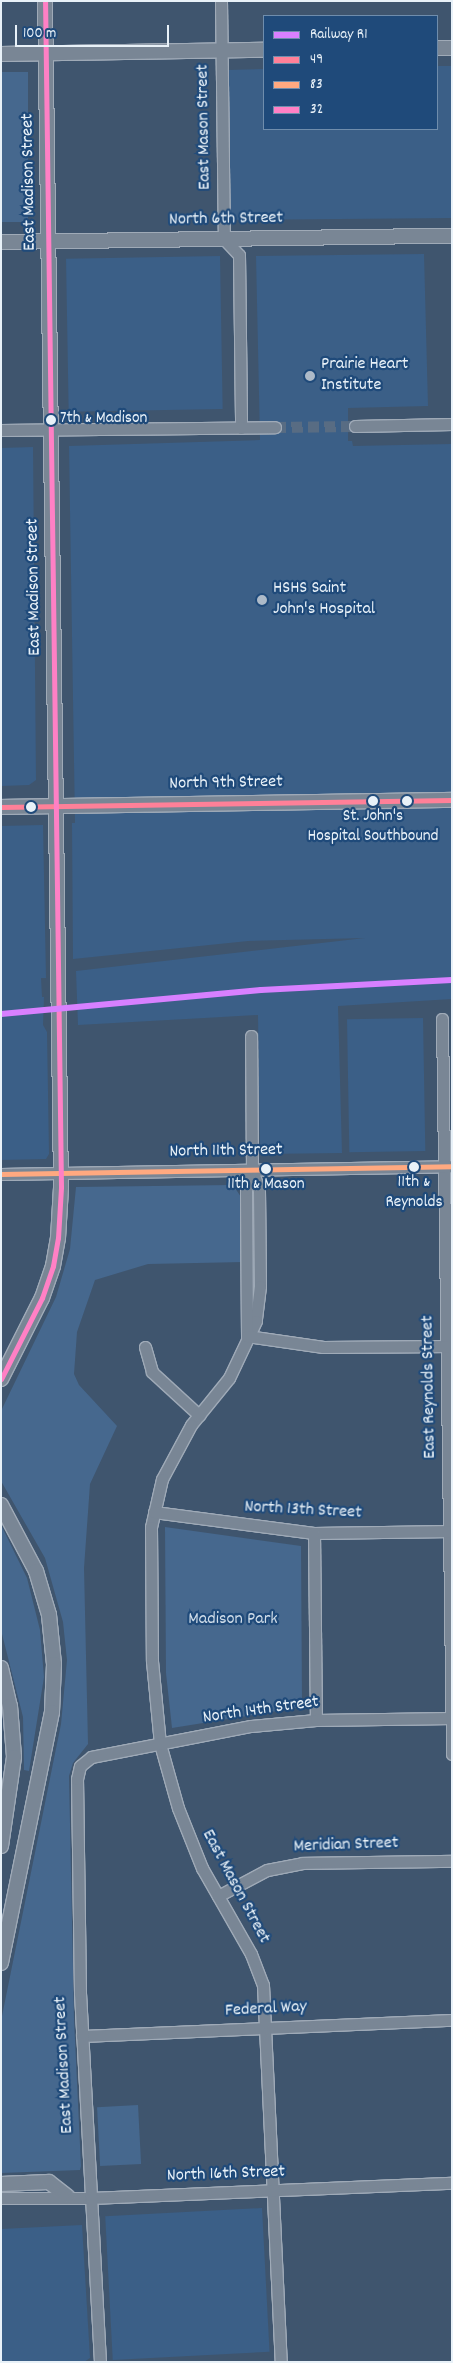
<!DOCTYPE html>
<style>
body{margin:0}
#map{position:relative;width:453px;height:2363px;overflow:hidden;background:#3f556e;font-family:Dekko,sans-serif}
div>[style]{position:absolute}
.built>*{inset:0;background:#3b5f87;transform-origin:0 0}
.green>*{inset:0;background:#46688e;transform-origin:0 0}
.minor-tunnel>*{height:11px;margin-top:-5.5px;transform-origin:0;background:repeating-linear-gradient(90deg,#586c83 0 11px,transparent 0 16.5px)}
.roads{filter:drop-shadow(1px 0 #9faab7) drop-shadow(-1px 0 #9faab7) drop-shadow(0 1px #9faab7) drop-shadow(0 -1px #9faab7)}
.minor>*{height:11px;margin:-5.5px;padding:0 5.5px;transform-origin:5.5px;border-radius:5.5px;background:#798695}
.major>*{height:14px;margin:-7px;padding:0 7px;transform-origin:7px;border-radius:7px;background:#798695}
.bus-1>*{height:5px;margin:-2.5px;padding:0 2.5px;transform-origin:2.5px;border-radius:2.5px;background:#ff8098}
.bus-2>*{height:5px;margin:-2.5px;padding:0 2.5px;transform-origin:2.5px;border-radius:2.5px;background:#ffa980}
.bus-3>*{height:5px;margin:-2.5px;padding:0 2.5px;transform-origin:2.5px;border-radius:2.5px;background:#ff80c5}
.rail-1>*{height:6px;margin:-3px;padding:0 3px;transform-origin:3px;border-radius:3px;background:#d880ff}
.dots>*{width:14px;height:14px;translate:-50% -50%;box-sizing:border-box;border:2px solid #1f4a7a;border-radius:50%}
span{translate:-50% -50%;white-space:nowrap;text-align:center;line-height:1.15;-webkit-text-stroke:4.5px #1f4a7a;paint-order:stroke}
.bus-label{font-size:17px;color:#e8f1f8}
.left{translate:0 -50%;text-align:left}
.street-label{font-size:18px;color:#e8f1f8}
.poi-label{font-size:18px;color:#e8f1f8}
.park-label{font-size:18px;color:#d0dde9}
.frame{position:absolute;inset:0;border:2px solid #e8f1f8;pointer-events:none}
.legend{position:absolute;left:263px;top:15px;width:175px;height:115px;box-sizing:border-box;background:#1f4a7a;border:1px solid #6f8dac;margin:0;padding:6px 9px;list-style:none;font-size:15px;color:#e8f1f8}
.legend li{display:flex;align-items:center;gap:10px;height:25px}
.legend b{width:25px;border:1px solid #6f8dac}
.scale{position:absolute;left:15px;top:25px;width:154px;height:22px;box-sizing:border-box;border:2px solid #e8f1f8;border-top:0;padding-left:6px;font-size:15px;line-height:18px;white-space:nowrap;color:#e8f1f8;-webkit-text-stroke:4px #1f4a7a;paint-order:stroke}
</style>
<div id="map">
<div class="built">
<div style="clip-path:polygon(437px 66px,452px 66px,452px 218px,230px 220px,228px 70px,264px 69px,264px 129px,437px 129px)"></div>
<div style="clip-path:polygon(424px 254px,428px 406px,348px 408px,348px 441px,352px 441px,353px 446px,452px 444px,452px 999px,338px 1006px,342px 1153px,260px 1154px,258px 1015px,78px 1025px,76px 971px,365px 938px,248px 941px,73px 959px,72px 823px,75px 823px,69px 446px,260px 440px,256px 256px)"></div>
<div style="left:220px;top:256px;width:153px;height:154px;rotate:89deg"></div>
<div style="clip-path:polygon(33px 447px,36px 780px,29px 785px,1px 786px,1px 448px)"></div>
<div style="clip-path:polygon(43px 825px,46px 978px,41px 978px,42px 997px,44px 997px,43px 1025px,47px 1032px,49px 1154px,46px 1159px,1px 1160px,1px 826px)"></div>
<div style="left:423px;top:1018px;width:133px;height:76px;rotate:89deg"></div>
<div style="left:262px;top:2208px;width:144px;height:157px;rotate:87deg"></div>
<div style="clip-path:polygon(82px 2225px,90px 2358px,84px 2362px,1px 2362px,1px 2229px)"></div>
</div>
<div class="green">
<div style="left:1px;top:72px;width:27px;height:150px"></div>
<div style="clip-path:polygon(233px 1185px,241px 1197px,244px 1262px,148px 1264px,95px 1280px,77px 1332px,74px 1374px,79px 1385px,117px 1426px,90px 1484px,84px 1568px,88px 1744px,73px 1763px,69px 1776px,74px 2019px,81px 2166px,80px 2170px,1px 2173px,1px 2021px,61px 1724px,67px 1660px,63px 1622px,45px 1558px,1px 1481px,1px 1411px,56px 1297px,70px 1249px,76px 1187px)"></div>
<div style="clip-path:polygon(1px 1525px,27px 1578px,40px 1630px,44px 1677px,29px 1771px,24px 1770px,23px 1717px,1px 1630px)"></div>
<div style="clip-path:polygon(165px 1527px,301px 1546px,302px 1707px,172px 1728px,166px 1673px)"></div>
<div style="left:138px;top:2105px;width:59px;height:41px;rotate:87deg"></div>
</div>
<div class="minor-tunnel">
<div style="left:275px;top:427px;width:80px;rotate:-0.7deg"></div>
</div>
<div class="roads">
<div class="minor">
<div style="left:221px;top:1px;width:238px;rotate:89.3deg"></div>
<div style="left:224px;top:239px;width:22px;rotate:47deg"></div>
<div style="left:239px;top:255px;width:173px;rotate:89.3deg"></div>
<div style="left:355px;top:426px;width:97px;rotate:-1.2deg"></div>
<div style="left:1px;top:430px;width:274px;rotate:-0.6deg"></div>
<div style="left:442px;top:1019px;width:735px;rotate:89.22deg"></div>
<div style="left:252px;top:1169px;width:22px;rotate:72deg"></div>
<div style="left:259px;top:1190px;width:96px;rotate:89.4deg"></div>
<div style="left:260px;top:1286px;width:35px;rotate:97deg"></div>
<div style="left:256px;top:1321px;width:63px;rotate:115.3deg"></div>
<div style="left:229px;top:1378px;width:60px;rotate:129deg"></div>
<div style="left:191px;top:1425px;width:61px;rotate:118.2deg"></div>
<div style="left:162px;top:1479px;width:49px;rotate:102.9deg"></div>
<div style="left:151px;top:1527px;width:134px;rotate:89.6deg"></div>
<div style="left:152px;top:1661px;width:83px;rotate:84.5deg"></div>
<div style="left:160px;top:1744px;width:66px;rotate:74.3deg"></div>
<div style="left:178px;top:1808px;width:65px;rotate:68.2deg"></div>
<div style="left:202px;top:1868px;width:99px;rotate:60.3deg"></div>
<div style="left:251px;top:1954px;width:33px;rotate:69deg"></div>
<div style="left:263px;top:1985px;width:377px;rotate:87.3deg"></div>
<div style="left:1px;top:1174px;width:451px;rotate:-1deg"></div>
<div style="left:247px;top:1336px;width:146px;rotate:-90.4deg"></div>
<div style="left:246px;top:1190px;width:22px;rotate:-74deg"></div>
<div style="left:252px;top:1169px;width:133px;rotate:-90.4deg"></div>
<div style="left:247px;top:1336px;width:77px;rotate:8.2deg"></div>
<div style="left:323px;top:1347px;width:129px;rotate:-0.4deg"></div>
<div style="left:145px;top:1347px;width:26px;rotate:74deg"></div>
<div style="left:152px;top:1372px;width:64px;rotate:42.5deg"></div>
<div style="left:154px;top:1512px;width:161px;rotate:7.5deg"></div>
<div style="left:314px;top:1533px;width:138px;rotate:-0.8deg"></div>
<div style="left:314px;top:1533px;width:187px;rotate:89.4deg"></div>
<div style="left:218px;top:1896px;width:55px;rotate:-28deg"></div>
<div style="left:267px;top:1870px;width:36px;rotate:-11deg"></div>
<div style="left:302px;top:1863px;width:150px;rotate:-0.8deg"></div>
<div style="left:82px;top:2036px;width:370px;rotate:-2.5deg"></div>
<div style="left:1px;top:2198px;width:89px"></div>
<div style="left:90px;top:2198px;width:362px;rotate:-2.4deg"></div>
<div style="left:100px;top:2362px;width:370px;rotate:-93.1deg"></div>
<div style="left:80px;top:1993px;width:214px;rotate:-90.8deg"></div>
<div style="left:77px;top:1779px;width:13px;rotate:-77deg"></div>
<div style="left:80px;top:1766px;width:14px;rotate:-39deg"></div>
<div style="left:91px;top:1757px;width:163px;rotate:-11deg"></div>
<div style="left:251px;top:1726px;width:65px;rotate:-5.3deg"></div>
<div style="left:316px;top:1720px;width:136px;rotate:-0.8deg"></div>
</div>
<div class="major">
<div style="left:437px;top:48px;width:15px"></div>
<div style="left:1px;top:54px;width:263px;rotate:-0.9deg"></div>
<div style="left:1px;top:242px;width:451px;rotate:-0.8deg"></div>
<div style="left:1px;top:807px;width:451px;rotate:-0.9deg"></div>
<div style="left:1px;top:1379px;width:91px;rotate:-63.2deg"></div>
<div style="left:42px;top:1298px;width:34px;rotate:-71deg"></div>
<div style="left:53px;top:1266px;width:28px;rotate:-80deg"></div>
<div style="left:58px;top:1238px;width:51px;rotate:-86.6deg"></div>
<div style="left:61px;top:1187px;width:1186px;rotate:-90.77deg"></div>
<div style="left:1px;top:1505px;width:75px;rotate:62.1deg"></div>
<div style="left:36px;top:1571px;width:46px;rotate:73.5deg"></div>
<div style="left:49px;top:1615px;width:49px;rotate:84.2deg"></div>
<div style="left:54px;top:1664px;width:48px;rotate:92.4deg"></div>
<div style="left:52px;top:1712px;width:256px;rotate:101.5deg"></div>
<div style="left:1px;top:1668px;width:39px;rotate:77deg"></div>
<div style="left:10px;top:1706px;width:51px;rotate:85.5deg"></div>
<div style="left:14px;top:1757px;width:90px;rotate:98.3deg"></div>
<div style="left:1px;top:2184px;width:48px;rotate:-2.4deg"></div>
<div style="left:49px;top:2182px;width:23px;rotate:38deg"></div>
</div>
</div>
<div class="bus-1">
<div style="left:1px;top:807px;width:451px;rotate:-0.9deg"></div>
</div>
<div class="bus-2">
<div style="left:1px;top:1174px;width:451px;rotate:-1deg"></div>
</div>
<div class="bus-3">
<div style="left:1px;top:1379px;width:91px;rotate:-63.2deg"></div>
<div style="left:42px;top:1298px;width:34px;rotate:-71deg"></div>
<div style="left:53px;top:1266px;width:28px;rotate:-80deg"></div>
<div style="left:58px;top:1238px;width:51px;rotate:-86.6deg"></div>
<div style="left:61px;top:1187px;width:1186px;rotate:-90.77deg"></div>
</div>
<div class="rail-1">
<div style="left:1px;top:1014px;width:261px;rotate:-5.3deg"></div>
<div style="left:261px;top:990px;width:191px;rotate:-3deg"></div>
</div>
<div class="dots">
<div style="left:310px;top:376px;background:#adbac8"></div>
<div style="left:51px;top:420px;background:#e8f1f8"></div>
<div style="left:262px;top:600px;background:#adbac8"></div>
<div style="left:373px;top:801px;background:#e8f1f8"></div>
<div style="left:407px;top:801px;background:#e8f1f8"></div>
<div style="left:31px;top:807px;background:#e8f1f8"></div>
<div style="left:414px;top:1167px;background:#e8f1f8"></div>
<div style="left:266px;top:1169px;background:#e8f1f8"></div>
</div>
<div class="bus-label">
<span class="left" style="left:60px;top:420px">7th &amp; Madison</span>
<span style="left:373px;top:828px">St. John's<br>Hospital Southbound</span>
<span style="left:414px;top:1194px">11th &amp;<br>Reynolds</span>
<span style="left:266px;top:1186px">11th &amp; Mason</span>
</div>
<div class="street-label">
<span style="left:205px;top:127px;rotate:-91deg">East Mason Street</span>
<span style="left:30px;top:182px;rotate:-91deg">East Madison Street</span>
<span style="left:226px;top:220px;rotate:-1deg">North 6th Street</span>
<span style="left:35px;top:587px;rotate:-91deg">East Madison Street</span>
<span style="left:226px;top:784px;rotate:-1deg">North 9th Street</span>
<span style="left:226px;top:1152px;rotate:-1deg">North 11th Street</span>
<span style="left:430px;top:1387px;rotate:-91deg">East Reynolds Street</span>
<span style="left:303px;top:1511px;rotate:3deg">North 13th Street</span>
<span style="left:261px;top:1711px;rotate:-8deg">North 14th Street</span>
<span style="left:346px;top:1846px;rotate:-2deg">Meridian Street</span>
<span style="left:235px;top:1887px;rotate:62deg">East Mason Street</span>
<span style="left:266px;top:2010px;rotate:-3deg">Federal Way</span>
<span style="left:65px;top:2065px;rotate:-93deg">East Madison Street</span>
<span style="left:226px;top:2175px;rotate:-2deg">North 16th Street</span>
</div>
<div class="poi-label">
<span class="left" style="left:321px;top:376px">Prairie Heart<br>Institute</span>
<span class="left" style="left:273px;top:600px">HSHS Saint<br>John's Hospital</span>
</div>
<div class="park-label">
<span style="left:233px;top:1620px">Madison Park</span>
</div>
<div class="frame"></div>
<ul class="legend">
<li><b style="height:6px;background:#d880ff"></b>Railway R1</li>
<li><b style="height:6px;background:#ff8098"></b>49</li>
<li><b style="height:6px;background:#ffa980"></b>83</li>
<li><b style="height:6px;background:#ff80c5"></b>32</li>
</ul>
<div class="scale">100 m</div>
</div>
